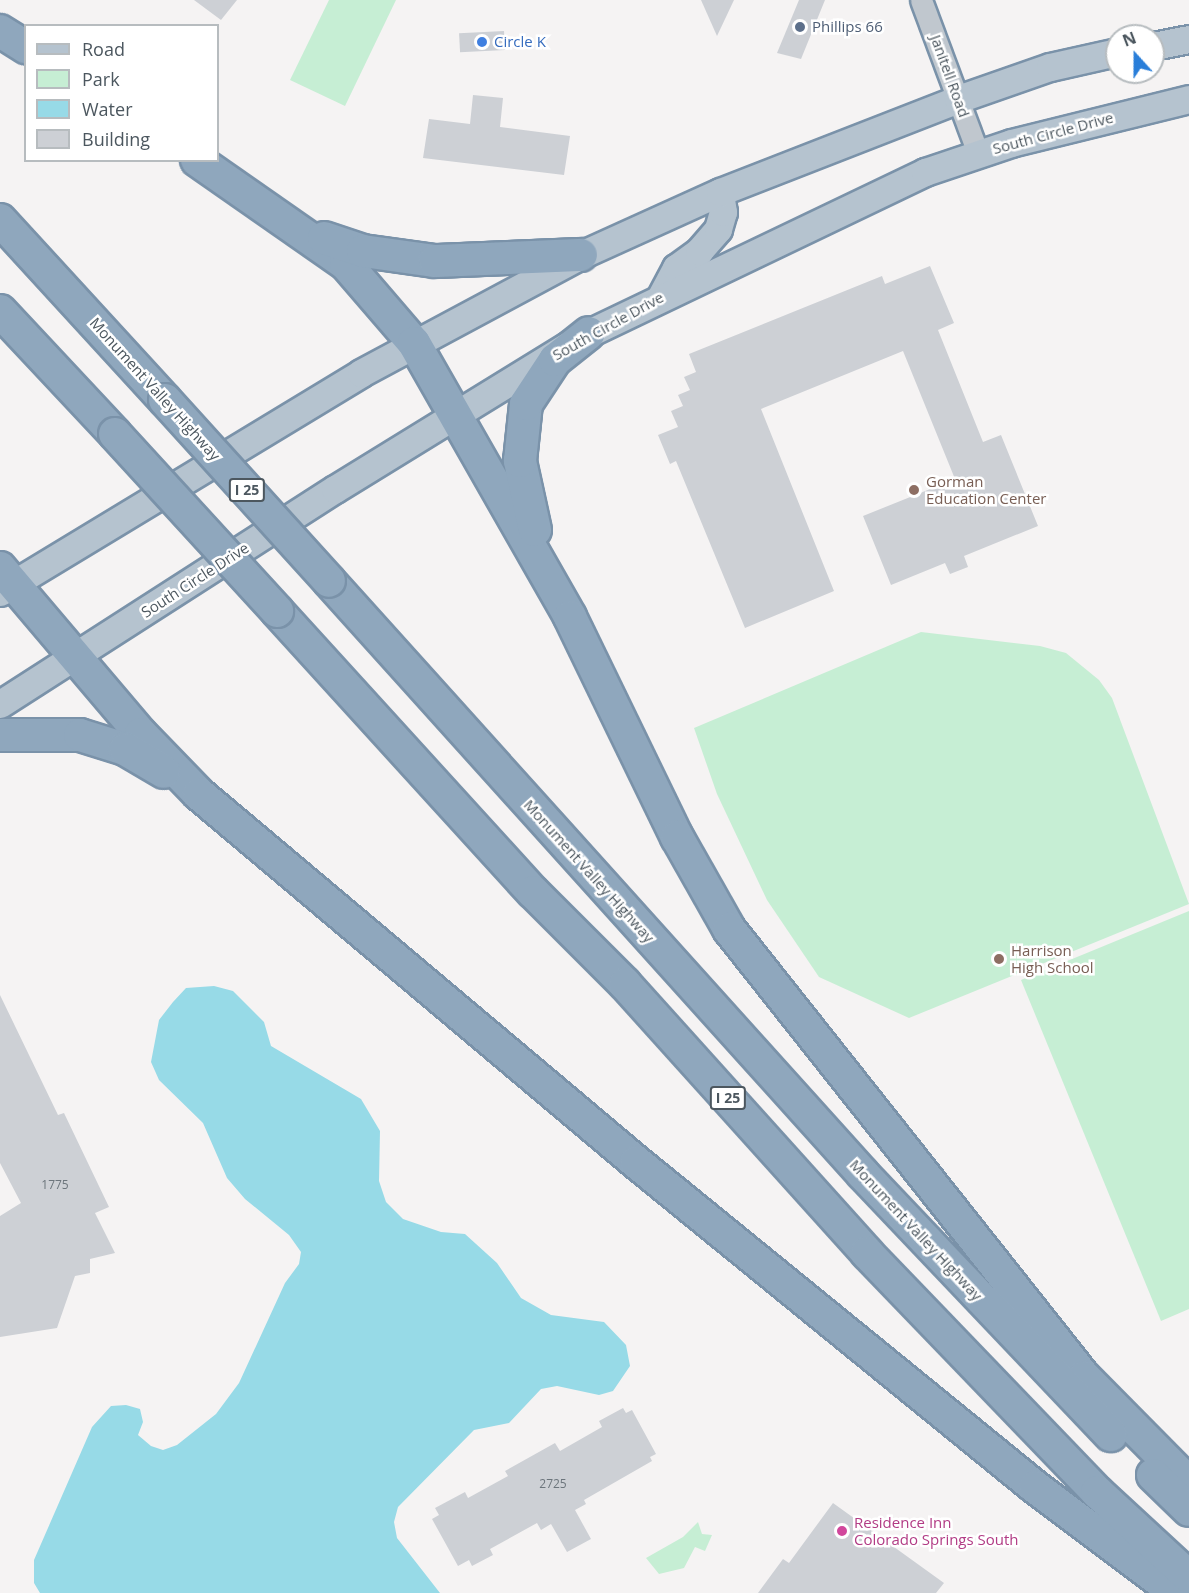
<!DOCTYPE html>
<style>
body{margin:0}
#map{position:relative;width:1189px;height:1593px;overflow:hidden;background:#f5f3f3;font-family:"Open Sans",sans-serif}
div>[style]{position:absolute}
.green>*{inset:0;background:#c6eed4}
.water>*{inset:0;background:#97dae7}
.building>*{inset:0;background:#cdd0d5;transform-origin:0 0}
.roads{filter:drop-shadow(2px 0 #7a92a9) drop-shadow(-2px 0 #7a92a9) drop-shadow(0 2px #7a92a9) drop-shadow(0 -2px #7a92a9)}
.minor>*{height:21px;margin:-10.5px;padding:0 10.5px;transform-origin:10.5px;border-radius:10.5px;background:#c0c7ce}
.major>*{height:27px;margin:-13.5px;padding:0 13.5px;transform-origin:13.5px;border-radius:13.5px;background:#b5c3cf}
.highway>*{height:32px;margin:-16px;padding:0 16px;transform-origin:16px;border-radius:16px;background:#8fa7bd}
.bridges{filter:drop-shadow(2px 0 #7a92a9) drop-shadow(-2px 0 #7a92a9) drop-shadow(0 2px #7a92a9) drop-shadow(0 -2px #7a92a9)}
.highway-bridge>*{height:32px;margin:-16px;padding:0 16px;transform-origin:16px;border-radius:16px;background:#8fa7bd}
.dots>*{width:16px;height:16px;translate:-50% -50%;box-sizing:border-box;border:3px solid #fff;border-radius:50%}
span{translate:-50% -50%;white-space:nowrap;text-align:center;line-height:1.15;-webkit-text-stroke:5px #fff;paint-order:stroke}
.number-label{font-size:12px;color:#6c757c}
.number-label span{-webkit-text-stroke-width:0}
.shield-label span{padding:2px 4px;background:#fff;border:2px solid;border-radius:4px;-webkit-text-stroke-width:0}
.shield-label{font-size:14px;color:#4c575f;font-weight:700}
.service-label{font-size:15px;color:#4e5e75}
.left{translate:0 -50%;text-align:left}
.shop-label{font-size:15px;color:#366cbe}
.street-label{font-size:15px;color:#4c575f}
.education-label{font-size:15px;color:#785e54}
.hotel-label{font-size:15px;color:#b23c85}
.legend{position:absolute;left:24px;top:24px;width:195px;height:138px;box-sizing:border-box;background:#fff;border:2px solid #b7bcbf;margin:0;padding:8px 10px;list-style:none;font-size:18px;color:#4c575f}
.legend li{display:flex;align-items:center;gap:12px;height:30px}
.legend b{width:30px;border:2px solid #b7bcbf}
.north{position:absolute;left:1105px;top:24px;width:60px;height:60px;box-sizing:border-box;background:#fff;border:2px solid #b7bcbf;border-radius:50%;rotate:339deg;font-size:16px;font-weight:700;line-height:24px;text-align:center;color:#4c575f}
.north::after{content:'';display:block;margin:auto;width:21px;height:27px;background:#297ed9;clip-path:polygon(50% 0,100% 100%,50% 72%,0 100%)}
</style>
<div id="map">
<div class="green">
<div style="clip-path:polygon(329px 0,396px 0,345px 106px,290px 80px)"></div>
<div style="clip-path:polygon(921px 632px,1040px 646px,1066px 653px,1099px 680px,1112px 698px,1189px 904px,909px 1018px,819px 977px,767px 900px,717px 794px,694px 728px)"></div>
<div style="clip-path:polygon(1189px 911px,1189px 1309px,1161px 1321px,1021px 980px)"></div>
<div style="clip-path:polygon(698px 1522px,702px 1534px,712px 1535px,705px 1551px,695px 1547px,684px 1568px,659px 1574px,646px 1558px,683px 1537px)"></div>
</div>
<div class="water">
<div style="clip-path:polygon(214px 986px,233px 991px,264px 1022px,271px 1046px,361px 1099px,380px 1131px,379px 1181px,386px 1202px,403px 1219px,441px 1232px,465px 1234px,497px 1263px,521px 1298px,551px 1315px,604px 1322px,626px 1345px,630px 1366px,613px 1391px,599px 1395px,557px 1386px,541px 1389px,509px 1423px,474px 1430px,398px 1507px,394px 1522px,397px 1538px,440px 1593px,40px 1593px,34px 1583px,34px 1560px,92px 1427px,111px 1406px,126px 1405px,140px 1409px,143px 1422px,138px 1435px,151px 1446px,163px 1450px,177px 1445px,216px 1414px,239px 1383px,285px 1283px,299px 1264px,301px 1252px,289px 1235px,245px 1199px,227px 1178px,203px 1123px,159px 1080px,151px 1062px,159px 1020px,173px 1002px,186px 988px)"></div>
</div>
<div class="building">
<div style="clip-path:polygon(194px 0,237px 0,221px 20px)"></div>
<div style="clip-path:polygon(701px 0,734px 0,717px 36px)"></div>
<div style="clip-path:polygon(799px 0,825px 0,801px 59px,777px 53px)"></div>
<div style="left:504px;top:31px;width:19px;height:45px;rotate:87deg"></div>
<div style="clip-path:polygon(473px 95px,503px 98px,500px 127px,570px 136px,564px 175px,423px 158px,429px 119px,470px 124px)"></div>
<div style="clip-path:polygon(930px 266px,954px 323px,938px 330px,983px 442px,1001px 435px,1038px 526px,964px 556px,968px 567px,950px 574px,945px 563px,891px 585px,863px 516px,955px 479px,903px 351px,761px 409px,834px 591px,745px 628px,676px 461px,670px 464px,658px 435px,678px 427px,671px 411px,683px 406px,678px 395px,690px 390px,684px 377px,696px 372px,689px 354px,882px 276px,885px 284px)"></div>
<div style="clip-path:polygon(0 995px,58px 1115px,64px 1113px,109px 1207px,95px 1213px,115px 1253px,90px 1259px,90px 1273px,75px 1276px,57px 1328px,0 1337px,0 1216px,21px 1203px,0 1163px)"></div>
<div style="clip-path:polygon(623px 1408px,626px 1413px,632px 1410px,656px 1454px,650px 1457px,652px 1461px,584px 1500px,586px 1504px,575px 1510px,591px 1539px,567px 1552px,551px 1524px,541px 1530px,537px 1523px,490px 1549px,493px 1555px,472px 1566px,469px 1560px,458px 1566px,432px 1519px,439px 1515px,435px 1508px,465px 1492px,468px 1498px,508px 1476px,505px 1471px,555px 1443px,560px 1451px,602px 1427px,599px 1421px)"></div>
<div style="clip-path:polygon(833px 1503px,944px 1583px,936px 1593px,758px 1593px,783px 1559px,789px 1563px)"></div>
</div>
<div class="roads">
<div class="minor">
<div style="left:921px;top:0;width:163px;rotate:69.6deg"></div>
</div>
<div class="major">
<div style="left:1153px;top:46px;width:37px;rotate:-11deg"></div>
<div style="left:661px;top:296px;width:32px;rotate:-62deg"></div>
<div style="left:676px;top:268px;width:29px;rotate:-36deg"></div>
<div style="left:699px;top:251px;width:29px;rotate:-49deg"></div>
<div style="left:718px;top:229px;width:18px;rotate:-74deg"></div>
<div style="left:723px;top:212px;width:20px;rotate:-99deg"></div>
<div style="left:0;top:592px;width:422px;rotate:-31.2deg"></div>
<div style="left:361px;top:373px;width:250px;rotate:-28.2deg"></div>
<div style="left:581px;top:255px;width:153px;rotate:-24.4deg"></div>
<div style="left:720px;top:192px;width:256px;rotate:-21.3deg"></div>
<div style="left:958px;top:99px;width:97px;rotate:-19.2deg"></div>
<div style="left:1050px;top:67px;width:69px;rotate:-12.6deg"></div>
<div style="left:0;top:704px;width:398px;rotate:-32.7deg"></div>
<div style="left:335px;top:489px;width:298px;rotate:-31.6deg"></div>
<div style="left:589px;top:333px;width:373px;rotate:-25.6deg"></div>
<div style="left:925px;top:172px;width:91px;rotate:-18.6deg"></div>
<div style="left:1011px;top:143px;width:183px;rotate:-13.9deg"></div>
</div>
<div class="highway">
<div style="left:0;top:31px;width:31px;rotate:32deg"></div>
<div style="left:197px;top:160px;width:182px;rotate:34.9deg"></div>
<div style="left:346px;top:264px;width:104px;rotate:49.3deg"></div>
<div style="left:414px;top:343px;width:315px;rotate:60.3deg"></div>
<div style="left:570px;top:617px;width:245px;rotate:64.1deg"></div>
<div style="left:677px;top:837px;width:106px;rotate:60.5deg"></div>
<div style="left:729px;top:929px;width:572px;rotate:51.61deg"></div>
<div style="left:1084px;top:1377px;width:149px;rotate:45.3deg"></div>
<div style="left:0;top:220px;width:244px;rotate:47.5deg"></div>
<div style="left:324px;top:238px;width:41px;rotate:18.4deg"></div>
<div style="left:363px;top:251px;width:73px;rotate:7.9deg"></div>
<div style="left:435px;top:261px;width:146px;rotate:-2.4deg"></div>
<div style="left:0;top:311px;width:168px;rotate:46.9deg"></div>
<div style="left:535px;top:530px;width:71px;rotate:-102.3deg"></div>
<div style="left:520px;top:461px;width:57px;rotate:-84deg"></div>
<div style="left:526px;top:404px;width:53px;rotate:-56.6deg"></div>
<div style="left:555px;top:360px;width:43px;rotate:-38.5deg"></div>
<div style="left:0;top:568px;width:218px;rotate:49.7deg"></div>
<div style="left:141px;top:734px;width:83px;rotate:46deg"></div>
<div style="left:199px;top:794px;width:571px;rotate:40.1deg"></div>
<div style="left:636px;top:1162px;width:515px;rotate:39.16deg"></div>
<div style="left:1035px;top:1487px;width:176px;rotate:36.9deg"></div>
<div style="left:329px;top:581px;width:798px;rotate:48deg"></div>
<div style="left:863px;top:1174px;width:360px;rotate:46.5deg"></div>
<div style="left:277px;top:611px;width:380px;rotate:47.7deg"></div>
<div style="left:533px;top:892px;width:130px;rotate:45deg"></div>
<div style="left:625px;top:984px;width:362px;rotate:48deg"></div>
<div style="left:867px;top:1253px;width:332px;rotate:46.1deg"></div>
<div style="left:1097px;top:1492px;width:125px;rotate:42.7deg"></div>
<div style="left:0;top:735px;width:80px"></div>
<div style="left:80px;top:735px;width:47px;rotate:17.3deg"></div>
<div style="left:125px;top:749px;width:45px;rotate:30.5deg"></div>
<div style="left:1153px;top:1475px;width:50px;rotate:44.2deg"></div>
</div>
</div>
<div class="bridges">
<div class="highway-bridge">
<div style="left:165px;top:400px;width:244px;rotate:47.8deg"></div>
<div style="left:115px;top:434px;width:240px;rotate:47.5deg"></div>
</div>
</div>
<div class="dots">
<div style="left:800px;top:27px;background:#5c6f8a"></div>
<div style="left:482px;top:42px;background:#3f7fe0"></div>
<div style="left:914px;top:490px;background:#8d6e63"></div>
<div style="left:999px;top:959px;background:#8d6e63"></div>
<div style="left:842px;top:1531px;background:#d1479c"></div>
</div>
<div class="number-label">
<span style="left:55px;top:1185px">1775</span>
<span style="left:553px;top:1484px">2725</span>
</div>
<div class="shield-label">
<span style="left:247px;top:490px">I 25</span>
<span style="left:728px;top:1098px">I 25</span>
</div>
<div class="service-label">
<span class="left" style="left:812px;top:27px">Phillips 66</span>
</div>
<div class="shop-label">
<span class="left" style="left:494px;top:42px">Circle K</span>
</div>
<div class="street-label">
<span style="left:950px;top:76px;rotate:70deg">Janitell Road</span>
<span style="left:1053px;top:133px;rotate:-15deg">South Circle Drive</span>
<span style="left:608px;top:326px;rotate:-29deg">South Circle Drive</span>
<span style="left:155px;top:389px;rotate:48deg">Monument Valley Highway</span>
<span style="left:195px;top:580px;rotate:-33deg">South Circle Drive</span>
<span style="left:589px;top:871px;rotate:48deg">Monument Valley Highway</span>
<span style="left:916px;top:1230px;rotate:47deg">Monument Valley Highway</span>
</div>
<div class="education-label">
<span class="left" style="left:926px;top:490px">Gorman<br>Education Center</span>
<span class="left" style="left:1011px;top:959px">Harrison<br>High School</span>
</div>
<div class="hotel-label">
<span class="left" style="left:854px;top:1531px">Residence Inn<br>Colorado Springs South</span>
</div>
<ul class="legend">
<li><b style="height:8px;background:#b5c3cf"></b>Road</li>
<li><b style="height:16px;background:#c6eed4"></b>Park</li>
<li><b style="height:16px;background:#97dae7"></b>Water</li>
<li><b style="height:16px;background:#cdd0d5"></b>Building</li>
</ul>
<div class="north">N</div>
</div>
